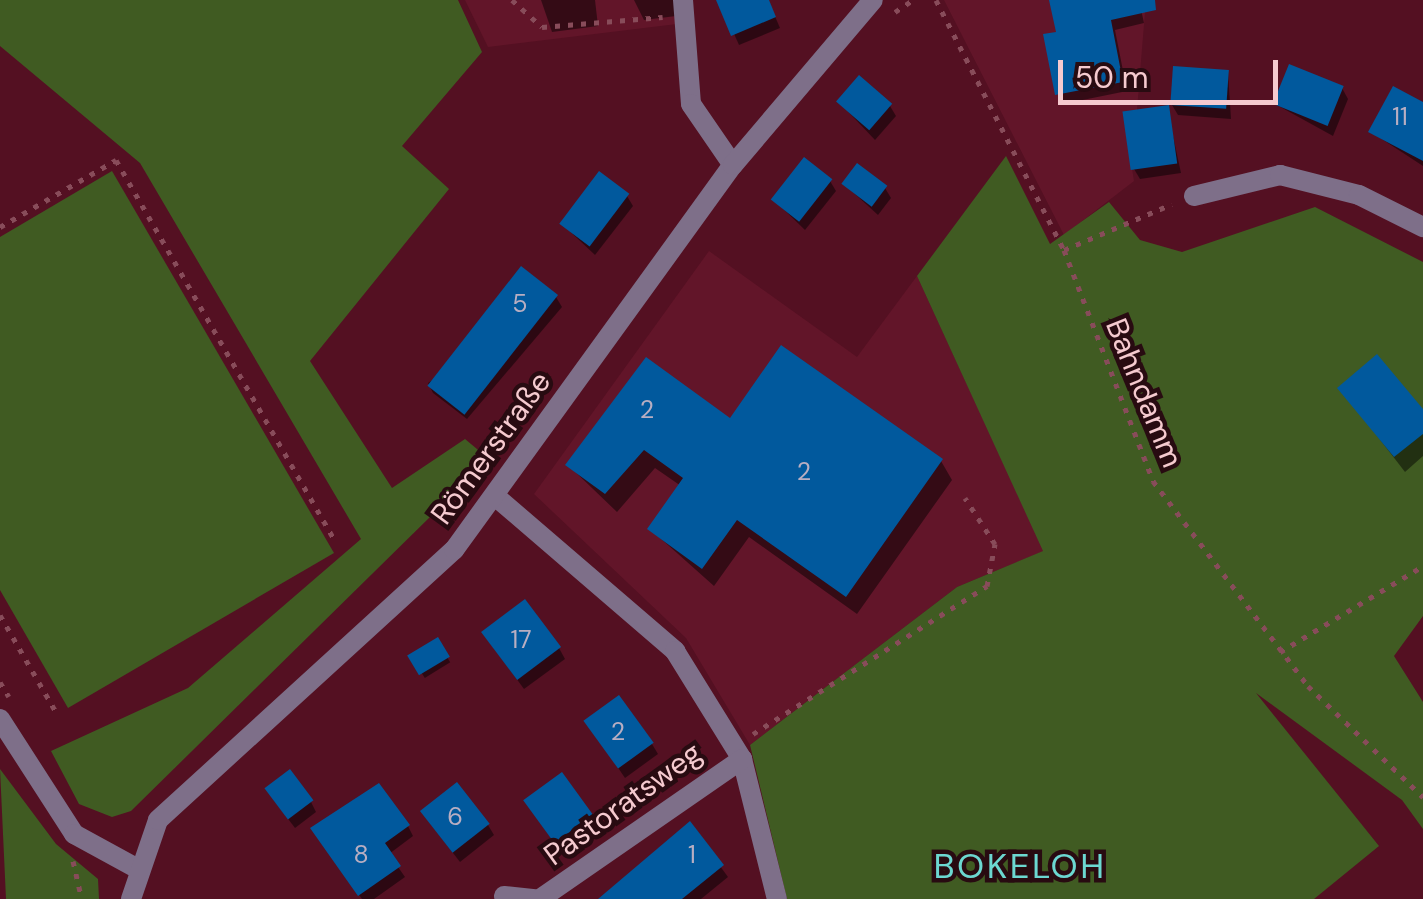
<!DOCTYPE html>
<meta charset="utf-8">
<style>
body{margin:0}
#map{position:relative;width:1423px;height:899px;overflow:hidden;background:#541022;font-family:"DM Sans",sans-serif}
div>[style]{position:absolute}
.built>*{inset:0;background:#621529}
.green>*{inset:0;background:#405b22}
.shadow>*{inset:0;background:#0007;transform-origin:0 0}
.building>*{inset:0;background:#01599d;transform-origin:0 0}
.path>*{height:5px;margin-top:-2.5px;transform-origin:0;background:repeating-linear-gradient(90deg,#884c5a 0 5px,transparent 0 13px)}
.minor>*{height:20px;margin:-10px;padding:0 10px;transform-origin:10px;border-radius:10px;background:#7e6f89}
.tertiary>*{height:20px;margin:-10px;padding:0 10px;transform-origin:10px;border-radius:10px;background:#7e6f89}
span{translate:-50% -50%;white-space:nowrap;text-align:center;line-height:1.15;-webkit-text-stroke:9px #280b11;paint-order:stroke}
.number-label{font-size:25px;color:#b8aec2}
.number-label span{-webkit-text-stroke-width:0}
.street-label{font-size:30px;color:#f5cacf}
.quarter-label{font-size:35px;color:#6cd8d1;letter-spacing:2.5px}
.scale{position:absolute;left:1058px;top:60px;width:220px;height:45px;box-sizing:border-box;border:5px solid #f5cacf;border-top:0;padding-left:12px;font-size:30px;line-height:35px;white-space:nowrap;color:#f5cacf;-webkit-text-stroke:8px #280b11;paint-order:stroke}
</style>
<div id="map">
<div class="built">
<div style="clip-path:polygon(465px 0,674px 0,677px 24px,488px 47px)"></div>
<div style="clip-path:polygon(944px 0,1146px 0,1137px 110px,1123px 112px,1134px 181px,1064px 235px)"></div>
<div style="clip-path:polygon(709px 251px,857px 357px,917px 276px,1044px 551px,957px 587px,750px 745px,686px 638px,534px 494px)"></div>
</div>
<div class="green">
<div style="clip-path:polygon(0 0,458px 0,482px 52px,402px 146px,449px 189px,310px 361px,392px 488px,465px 439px,489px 459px,131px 811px,112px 817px,79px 804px,51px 751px,188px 688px,361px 539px,140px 163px,0 46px)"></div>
<div style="clip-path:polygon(1006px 156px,1050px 244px,1109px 202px,1140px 240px,1182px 252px,1315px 207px,1423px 262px,1423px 616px,1394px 656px,1423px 702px,1423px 829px,1402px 800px,1256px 693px,1379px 846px,1314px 899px,787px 899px,750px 745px,957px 587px,1043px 551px,917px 276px)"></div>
<div style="clip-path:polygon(112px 171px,334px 553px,68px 708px,0 590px,0 237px)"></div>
<div style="clip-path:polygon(0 769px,56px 844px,98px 879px,99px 899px,6px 899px)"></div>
</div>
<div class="shadow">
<div style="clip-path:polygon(541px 0,595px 0,598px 26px,552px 32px)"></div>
<div style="clip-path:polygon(634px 0,675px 0,676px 16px,644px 20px)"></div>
<div style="clip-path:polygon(719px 0,768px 0,780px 28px,739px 45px)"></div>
<div style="clip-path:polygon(1068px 0,1139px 0,1144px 23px,1115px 30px,1127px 91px,1063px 104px,1059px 34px)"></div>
<div style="clip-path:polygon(1228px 72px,1231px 119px,1178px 115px,1172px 105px)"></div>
<div style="clip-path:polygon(1342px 88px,1348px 99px,1333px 136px,1275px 104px)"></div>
<div style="clip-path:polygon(839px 102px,890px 106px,896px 116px,875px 140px)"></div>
<div style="clip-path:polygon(1423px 105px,1423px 166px,1371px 132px)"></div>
<div style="clip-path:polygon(1167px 108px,1181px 173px,1140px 179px,1134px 169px)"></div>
<div style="clip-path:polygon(830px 181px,836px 191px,805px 230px,773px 199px)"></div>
<div style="clip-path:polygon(844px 184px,885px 188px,891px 198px,878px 215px)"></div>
<div style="clip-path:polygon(627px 196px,633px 206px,595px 255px,561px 223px)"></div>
<div style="clip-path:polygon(556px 297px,562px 307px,467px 419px,433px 393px,428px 383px)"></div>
<div style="clip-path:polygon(1341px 389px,1423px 413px,1423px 456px,1405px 472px)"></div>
<div style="clip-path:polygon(731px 421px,941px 461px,952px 480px,857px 614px,749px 537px,714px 586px,650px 529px,681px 486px,655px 468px,617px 512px,568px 465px)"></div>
<div style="left:437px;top:641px;width:25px;height:30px;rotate:58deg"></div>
<div style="clip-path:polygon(490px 643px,559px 648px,565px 659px,524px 689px)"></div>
<div style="clip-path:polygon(593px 731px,652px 744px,658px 754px,625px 778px)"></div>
<div style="clip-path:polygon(562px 775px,597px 827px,561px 852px,532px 811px)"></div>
<div style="clip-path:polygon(273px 799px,311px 802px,316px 812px,295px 828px)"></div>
<div style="clip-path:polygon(429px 822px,488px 825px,494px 835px,460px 862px)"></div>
<div style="clip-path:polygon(690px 825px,728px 877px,701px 899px,601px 899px)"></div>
<div style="clip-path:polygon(408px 826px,413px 836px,389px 854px,405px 877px,374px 899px,362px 899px,319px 839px)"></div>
</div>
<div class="building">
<div style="clip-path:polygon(716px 0,769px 0,776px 17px,731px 36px)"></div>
<div style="clip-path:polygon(1049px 0,1155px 0,1156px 10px,1111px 20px,1123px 82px,1055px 95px,1043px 34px,1056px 32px)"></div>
<div style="left:1289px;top:64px;width:59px;height:43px;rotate:22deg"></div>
<div style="left:1173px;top:66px;width:56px;height:39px;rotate:4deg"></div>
<div style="left:859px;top:75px;width:44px;height:35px;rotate:41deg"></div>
<div style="clip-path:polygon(1393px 86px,1423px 102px,1423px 161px,1368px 132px)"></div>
<div style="left:1169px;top:105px;width:59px;height:47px;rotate:82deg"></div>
<div style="left:804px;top:157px;width:36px;height:54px;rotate:38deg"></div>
<div style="left:857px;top:163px;width:38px;height:26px;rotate:37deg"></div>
<div style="left:599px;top:171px;width:38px;height:66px;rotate:37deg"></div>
<div style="left:521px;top:266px;width:47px;height:152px;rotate:38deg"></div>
<div style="clip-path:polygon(781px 345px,943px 459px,846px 597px,737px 520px,702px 569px,647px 529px,683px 478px,644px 450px,605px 494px,565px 465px,646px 357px,730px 418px)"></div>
<div style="clip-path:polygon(1377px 354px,1423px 409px,1423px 434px,1394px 457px,1337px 388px)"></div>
<div style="left:525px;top:599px;width:60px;height:55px;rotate:53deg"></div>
<div style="left:438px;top:637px;width:23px;height:36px;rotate:59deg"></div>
<div style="left:619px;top:695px;width:59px;height:44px;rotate:54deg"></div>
<div style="left:290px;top:769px;width:39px;height:32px;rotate:53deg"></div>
<div style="left:562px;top:772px;width:53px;height:48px;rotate:54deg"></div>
<div style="left:457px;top:782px;width:53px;height:47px;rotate:52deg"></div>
<div style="clip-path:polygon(379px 783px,410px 825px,385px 843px,401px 866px,358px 896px,310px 828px)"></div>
<div style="clip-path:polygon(690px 821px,724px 865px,682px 899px,598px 899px)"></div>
</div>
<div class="path">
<div style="left:512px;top:0;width:40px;rotate:42deg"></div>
<div style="left:542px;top:27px;width:121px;rotate:-4.7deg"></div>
<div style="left:936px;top:0;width:281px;rotate:62.9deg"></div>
<div style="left:1064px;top:250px;width:248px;rotate:68.9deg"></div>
<div style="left:1153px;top:481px;width:257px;rotate:52.9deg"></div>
<div style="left:1308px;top:686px;width:160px;rotate:44deg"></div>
<div style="left:895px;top:12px;width:22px;rotate:-34deg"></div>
<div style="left:0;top:227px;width:134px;rotate:-30deg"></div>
<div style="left:116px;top:160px;width:435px;rotate:60.1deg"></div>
<div style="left:1064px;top:250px;width:117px;rotate:-23.1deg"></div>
<div style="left:0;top:615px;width:112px;rotate:60deg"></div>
<div style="left:1280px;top:652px;width:167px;rotate:-31deg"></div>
<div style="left:0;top:682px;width:17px;rotate:59deg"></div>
<div style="left:753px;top:734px;width:277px;rotate:-32.3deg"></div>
<div style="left:987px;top:586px;width:43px;rotate:-79.2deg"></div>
<div style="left:995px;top:544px;width:55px;rotate:-123.1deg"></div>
<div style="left:73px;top:861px;width:39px;rotate:77deg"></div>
</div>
<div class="minor">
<div style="left:683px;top:0;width:104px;rotate:85.6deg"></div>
<div style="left:691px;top:104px;width:74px;rotate:55.5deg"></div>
<div style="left:1194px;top:196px;width:89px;rotate:-13.7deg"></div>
<div style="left:1280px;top:175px;width:81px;rotate:14.2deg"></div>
<div style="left:1359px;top:195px;width:72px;rotate:26.6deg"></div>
<div style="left:495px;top:496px;width:238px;rotate:40.7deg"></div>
<div style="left:675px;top:651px;width:127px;rotate:58.2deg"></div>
<div style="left:742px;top:759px;width:144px;rotate:76deg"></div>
<div style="left:0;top:719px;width:137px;rotate:57.2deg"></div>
<div style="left:74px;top:834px;width:71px;rotate:28.7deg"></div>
<div style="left:504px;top:896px;width:31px;rotate:6deg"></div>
<div style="left:540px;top:899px;width:246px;rotate:-34.7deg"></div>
</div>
<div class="tertiary">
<div style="left:131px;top:899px;width:83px;rotate:-71.1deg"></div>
<div style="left:158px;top:820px;width:401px;rotate:-42.4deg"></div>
<div style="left:454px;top:550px;width:475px;rotate:-54.1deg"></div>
<div style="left:733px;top:165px;width:216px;rotate:-49.7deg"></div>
</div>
<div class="number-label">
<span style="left:1400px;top:117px">11</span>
<span style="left:520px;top:304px">5</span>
<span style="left:647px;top:410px">2</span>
<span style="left:804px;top:472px">2</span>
<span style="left:521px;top:640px">17</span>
<span style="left:618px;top:732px">2</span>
<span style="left:455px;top:817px">6</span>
<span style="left:361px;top:855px">8</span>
<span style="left:692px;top:855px">1</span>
</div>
<div class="street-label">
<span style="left:1144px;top:393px;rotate:68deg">Bahndamm</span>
<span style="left:491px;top:448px;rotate:-54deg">Römerstraße</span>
<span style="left:623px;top:804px;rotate:-36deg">Pastoratsweg</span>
</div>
<div class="quarter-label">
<span style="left:1020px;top:866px">BOKELOH</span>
</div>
<div class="scale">50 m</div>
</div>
